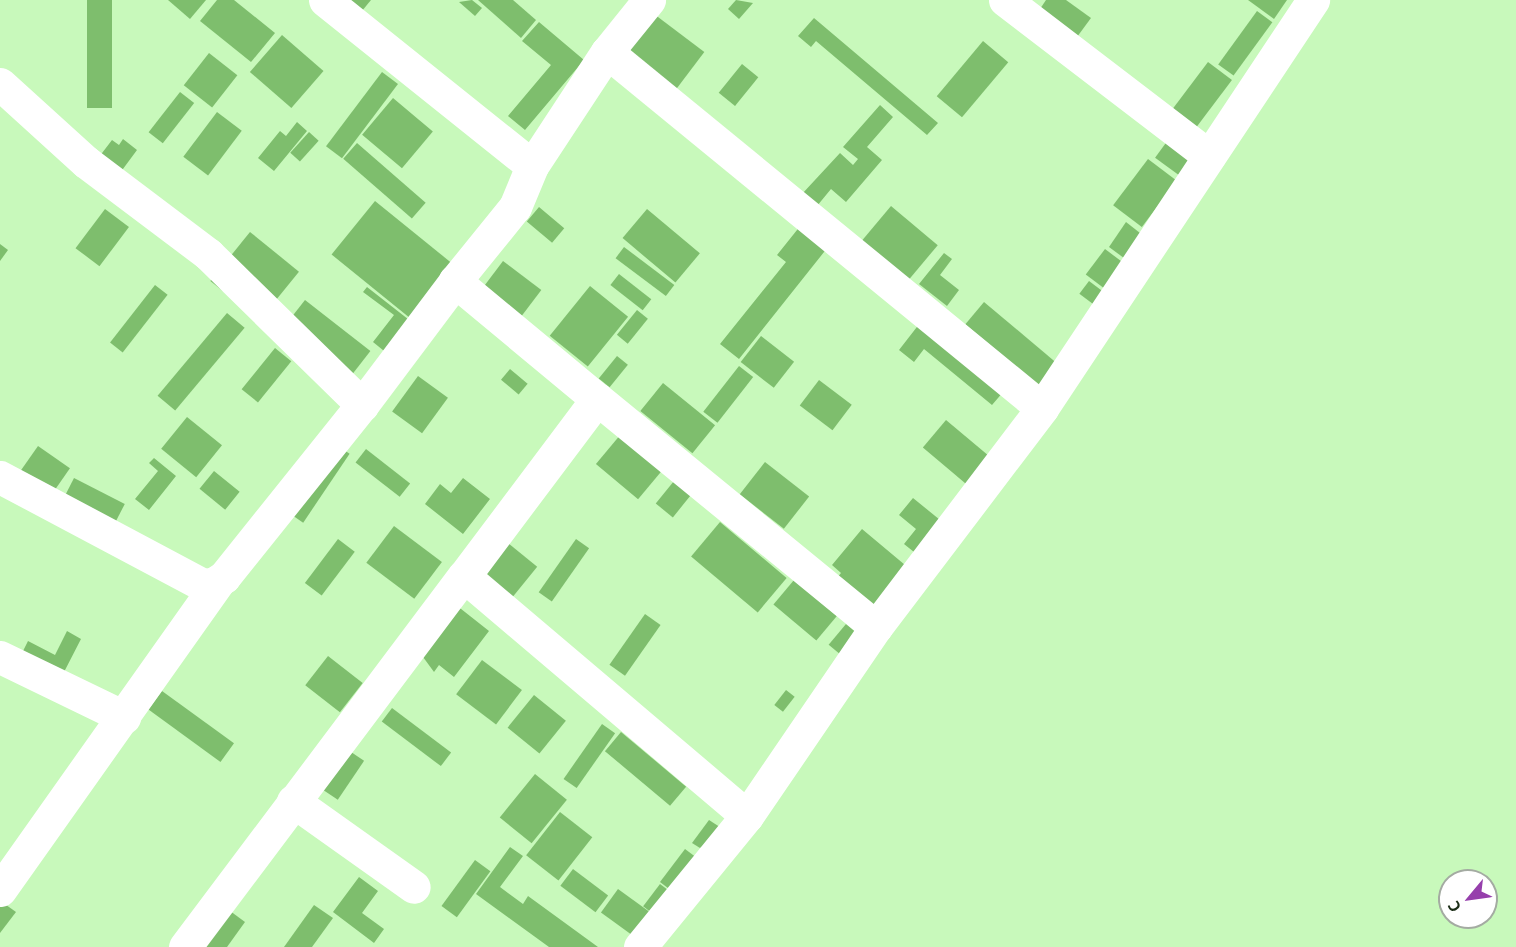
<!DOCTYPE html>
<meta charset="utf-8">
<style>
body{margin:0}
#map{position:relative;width:1516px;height:947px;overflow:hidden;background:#c8f9bb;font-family:"PT Sans",sans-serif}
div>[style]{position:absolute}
.building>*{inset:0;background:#7ebe6d;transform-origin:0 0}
.minor>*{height:33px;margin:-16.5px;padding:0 16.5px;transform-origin:16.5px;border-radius:16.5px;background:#fff}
span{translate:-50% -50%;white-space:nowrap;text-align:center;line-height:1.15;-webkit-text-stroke:6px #fff;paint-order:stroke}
.north{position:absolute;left:1438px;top:869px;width:60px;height:60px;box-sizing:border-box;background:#fff;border:2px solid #a4aba2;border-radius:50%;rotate:241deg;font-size:16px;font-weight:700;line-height:24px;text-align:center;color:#1b2d16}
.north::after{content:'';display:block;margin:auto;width:21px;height:27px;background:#963fac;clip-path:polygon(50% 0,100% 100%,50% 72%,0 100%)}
</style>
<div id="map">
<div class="building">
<div style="left:87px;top:0;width:25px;height:108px"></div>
<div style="clip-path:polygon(168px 0,206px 0,190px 19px)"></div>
<div style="clip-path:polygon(217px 0,234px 0,275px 33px,251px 62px,200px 21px)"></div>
<div style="clip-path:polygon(344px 0,371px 0,357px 17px)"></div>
<div style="clip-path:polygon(472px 0,482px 8px,475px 16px,459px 2px)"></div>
<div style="clip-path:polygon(478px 0,513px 0,536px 20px,521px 38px)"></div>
<div style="clip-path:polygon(736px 0,753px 3px,739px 19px,728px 9px)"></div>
<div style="clip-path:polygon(1046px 0,1066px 0,1091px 18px,1077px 37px,1040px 9px)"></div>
<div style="clip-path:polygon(1248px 0,1287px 0,1274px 19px)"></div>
<div style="left:1257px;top:11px;width:19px;height:66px;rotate:36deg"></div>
<div style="left:654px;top:14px;width:63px;height:49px;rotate:37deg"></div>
<div style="clip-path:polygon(814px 18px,938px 123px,927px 135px,816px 41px,811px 47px,798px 36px)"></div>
<div style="clip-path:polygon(539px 22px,584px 60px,525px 130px,508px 116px,551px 65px,522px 41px)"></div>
<div style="left:282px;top:35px;width:55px;height:49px;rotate:41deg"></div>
<div style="left:983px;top:41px;width:33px;height:72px;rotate:40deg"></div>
<div style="left:209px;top:53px;width:36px;height:41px;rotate:38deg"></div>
<div style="left:1208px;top:62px;width:30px;height:67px;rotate:37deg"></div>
<div style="left:742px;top:64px;width:21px;height:37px;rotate:39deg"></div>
<div style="left:382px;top:72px;width:20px;height:93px;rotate:37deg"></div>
<div style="left:180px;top:92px;width:18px;height:51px;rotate:38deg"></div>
<div style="left:393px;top:98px;width:52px;height:48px;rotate:40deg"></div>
<div style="clip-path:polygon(880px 105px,893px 117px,867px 147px,882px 160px,846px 202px,831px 189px,817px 206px,802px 194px,840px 153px,853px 165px,858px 159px,843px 147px)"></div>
<div style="left:217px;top:112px;width:31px;height:56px;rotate:37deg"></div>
<div style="clip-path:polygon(297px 122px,307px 131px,274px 171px,258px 158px,280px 131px,286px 136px)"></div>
<div style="left:309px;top:132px;width:13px;height:28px;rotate:42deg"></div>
<div style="clip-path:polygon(123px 139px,137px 150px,120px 173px,99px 157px,112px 140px,119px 145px)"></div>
<div style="left:1168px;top:140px;width:31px;height:22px;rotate:36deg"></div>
<div style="left:357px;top:143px;width:91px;height:21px;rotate:41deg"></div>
<div style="left:1148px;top:159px;width:36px;height:58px;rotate:37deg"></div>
<div style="left:375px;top:201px;width:104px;height:69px;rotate:39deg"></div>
<div style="left:891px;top:206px;width:61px;height:46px;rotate:40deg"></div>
<div style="left:539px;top:207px;width:33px;height:19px;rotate:40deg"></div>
<div style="left:105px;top:209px;width:30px;height:49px;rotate:37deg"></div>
<div style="left:647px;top:209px;width:69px;height:38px;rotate:40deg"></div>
<div style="clip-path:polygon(1126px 222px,1140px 233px,1128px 261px,1109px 247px)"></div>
<div style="clip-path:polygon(801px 225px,828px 247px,739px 359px,720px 344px,786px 262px,777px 255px)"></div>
<div style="left:250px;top:232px;width:63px;height:63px;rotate:39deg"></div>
<div style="clip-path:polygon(0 244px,8px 250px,0 261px)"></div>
<div style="left:624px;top:247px;width:63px;height:14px;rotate:37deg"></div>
<div style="left:1105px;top:249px;width:25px;height:32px;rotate:37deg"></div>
<div style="clip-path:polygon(944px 253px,952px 259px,940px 275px,959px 290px,947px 306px,919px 284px)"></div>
<div style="left:503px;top:261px;width:48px;height:40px;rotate:37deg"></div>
<div style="left:619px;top:274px;width:41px;height:14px;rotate:38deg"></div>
<div style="left:1089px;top:281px;width:20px;height:16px;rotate:37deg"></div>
<div style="left:155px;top:285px;width:16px;height:73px;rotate:38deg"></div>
<div style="left:590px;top:286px;width:49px;height:64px;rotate:39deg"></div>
<div style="clip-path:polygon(367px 287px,413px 323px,389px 355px,373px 342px,394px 315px,363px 292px)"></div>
<div style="left:305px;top:300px;width:83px;height:36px;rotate:38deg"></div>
<div style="left:984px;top:302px;width:99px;height:29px;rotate:40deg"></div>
<div style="left:637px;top:310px;width:14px;height:32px;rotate:39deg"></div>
<div style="left:227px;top:313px;width:23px;height:108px;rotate:40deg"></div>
<div style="clip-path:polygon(920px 323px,1004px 391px,992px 405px,924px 349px,914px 362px,899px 350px)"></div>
<div style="left:761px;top:336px;width:42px;height:33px;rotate:38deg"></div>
<div style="left:275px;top:348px;width:21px;height:53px;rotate:39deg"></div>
<div style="left:617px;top:356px;width:14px;height:29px;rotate:39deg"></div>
<div style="left:739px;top:366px;width:18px;height:58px;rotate:38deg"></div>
<div style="left:510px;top:369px;width:23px;height:14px;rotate:40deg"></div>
<div style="left:418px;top:376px;width:37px;height:44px;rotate:36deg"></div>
<div style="left:819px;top:380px;width:41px;height:32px;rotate:37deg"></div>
<div style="left:663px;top:383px;width:67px;height:36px;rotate:39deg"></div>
<div style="left:187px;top:417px;width:45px;height:41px;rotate:39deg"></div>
<div style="left:946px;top:420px;width:60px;height:36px;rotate:40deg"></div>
<div style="left:621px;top:434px;width:55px;height:39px;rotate:40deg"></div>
<div style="left:38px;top:446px;width:39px;height:37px;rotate:35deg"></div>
<div style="left:338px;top:446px;width:14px;height:83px;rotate:34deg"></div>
<div style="left:366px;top:449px;width:56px;height:17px;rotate:38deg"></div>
<div style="clip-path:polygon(154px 458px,176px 476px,149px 510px,135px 499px,158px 471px,149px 463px)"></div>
<div style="left:765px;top:462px;width:56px;height:41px;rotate:38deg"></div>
<div style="left:214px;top:471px;width:33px;height:23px;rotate:39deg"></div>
<div style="left:74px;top:478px;width:57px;height:30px;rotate:27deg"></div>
<div style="clip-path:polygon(463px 478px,490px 499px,463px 534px,425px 504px,440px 484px,451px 493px)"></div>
<div style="left:674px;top:481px;width:22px;height:29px;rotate:39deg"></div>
<div style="clip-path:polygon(913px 498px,945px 524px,919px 556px,904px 544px,916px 529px,899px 515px)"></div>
<div style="left:720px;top:522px;width:87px;height:45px;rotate:40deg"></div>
<div style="left:394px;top:526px;width:60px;height:46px;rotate:37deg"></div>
<div style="clip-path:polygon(862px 529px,911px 570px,875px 612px,836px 579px,841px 573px,832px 565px)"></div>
<div style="left:338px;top:539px;width:21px;height:55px;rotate:37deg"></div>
<div style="left:503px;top:539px;width:44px;height:47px;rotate:39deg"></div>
<div style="left:576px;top:539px;width:16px;height:65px;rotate:35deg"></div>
<div style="left:794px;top:580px;width:56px;height:32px;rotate:40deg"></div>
<div style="clip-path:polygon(451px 601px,489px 631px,454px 677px,439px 665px,434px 672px,415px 646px)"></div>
<div style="left:645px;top:614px;width:19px;height:62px;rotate:35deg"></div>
<div style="left:846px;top:624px;width:17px;height:27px;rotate:40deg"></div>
<div style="clip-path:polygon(67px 631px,81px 639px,63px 674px,22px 653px,28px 641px,55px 655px)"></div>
<div style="left:328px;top:656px;width:44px;height:37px;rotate:38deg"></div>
<div style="left:482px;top:660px;width:50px;height:43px;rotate:37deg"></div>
<div style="left:786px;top:690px;width:11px;height:19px;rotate:38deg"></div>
<div style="left:162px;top:691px;width:89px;height:23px;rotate:36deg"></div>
<div style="left:534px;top:695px;width:41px;height:42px;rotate:39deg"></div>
<div style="left:392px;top:708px;width:74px;height:17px;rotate:37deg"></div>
<div style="left:602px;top:724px;width:16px;height:67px;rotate:35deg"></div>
<div style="left:621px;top:732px;width:85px;height:25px;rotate:40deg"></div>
<div style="left:345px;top:748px;width:23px;height:47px;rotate:34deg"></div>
<div style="left:535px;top:774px;width:41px;height:56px;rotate:39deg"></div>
<div style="left:560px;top:812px;width:41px;height:55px;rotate:38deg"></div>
<div style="clip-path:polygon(709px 820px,726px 831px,700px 848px,692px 843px)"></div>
<div style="clip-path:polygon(510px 847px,523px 856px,500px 887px,523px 904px,528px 896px,598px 947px,549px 947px,476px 894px)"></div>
<div style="clip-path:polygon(685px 849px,697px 858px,677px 895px,660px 882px)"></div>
<div style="left:475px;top:860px;width:19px;height:57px;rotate:36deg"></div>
<div style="left:573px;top:869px;width:44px;height:21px;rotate:37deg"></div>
<div style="clip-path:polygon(359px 877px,378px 891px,362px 913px,384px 929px,374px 943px,333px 912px)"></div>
<div style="left:660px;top:884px;width:15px;height:28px;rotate:37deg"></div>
<div style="left:618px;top:889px;width:46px;height:29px;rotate:36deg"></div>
<div style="clip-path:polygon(2px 902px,16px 912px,0 933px,0 905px)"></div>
<div style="clip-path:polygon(314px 905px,333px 918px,312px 947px,284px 947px)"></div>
<div style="clip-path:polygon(226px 908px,245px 922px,227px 947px,197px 947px)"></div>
</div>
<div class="minor">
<div style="left:325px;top:0;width:265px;rotate:38.7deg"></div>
<div style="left:1005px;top:0;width:257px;rotate:37.4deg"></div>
<div style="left:607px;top:52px;width:67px;rotate:-51.1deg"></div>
<div style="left:0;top:84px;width:116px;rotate:42.2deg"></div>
<div style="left:86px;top:162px;width:153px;rotate:37deg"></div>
<div style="left:208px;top:254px;width:216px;rotate:44.4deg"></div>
<div style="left:597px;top:399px;width:185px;rotate:-140.3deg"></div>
<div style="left:455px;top:281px;width:95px;rotate:-51deg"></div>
<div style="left:515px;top:207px;width:44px;rotate:-67.5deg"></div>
<div style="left:532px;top:166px;width:136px;rotate:-56.7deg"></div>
<div style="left:607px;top:52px;width:562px;rotate:39.3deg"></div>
<div style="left:0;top:477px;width:230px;rotate:28deg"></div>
<div style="left:203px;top:585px;width:10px;rotate:-6deg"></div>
<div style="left:213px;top:584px;width:13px;rotate:-32deg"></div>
<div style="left:224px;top:577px;width:221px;rotate:-51.3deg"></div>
<div style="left:362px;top:405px;width:155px;rotate:-53.1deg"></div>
<div style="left:876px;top:627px;width:360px;rotate:-140.7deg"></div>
<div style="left:597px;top:399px;width:221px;rotate:126.9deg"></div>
<div style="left:464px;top:576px;width:371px;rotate:40.3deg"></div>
<div style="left:747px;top:816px;width:229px;rotate:-55.7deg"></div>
<div style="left:876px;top:627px;width:275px;rotate:-52.8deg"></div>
<div style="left:1042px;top:408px;width:490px;rotate:-56.4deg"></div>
<div style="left:0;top:657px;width:138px;rotate:25.8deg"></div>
<div style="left:293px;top:801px;width:148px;rotate:35.4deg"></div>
<div style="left:0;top:890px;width:379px;rotate:-54.7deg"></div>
<div style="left:185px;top:947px;width:464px;rotate:-53.1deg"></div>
<div style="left:640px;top:947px;width:169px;rotate:-50.8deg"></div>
</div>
<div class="north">С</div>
</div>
